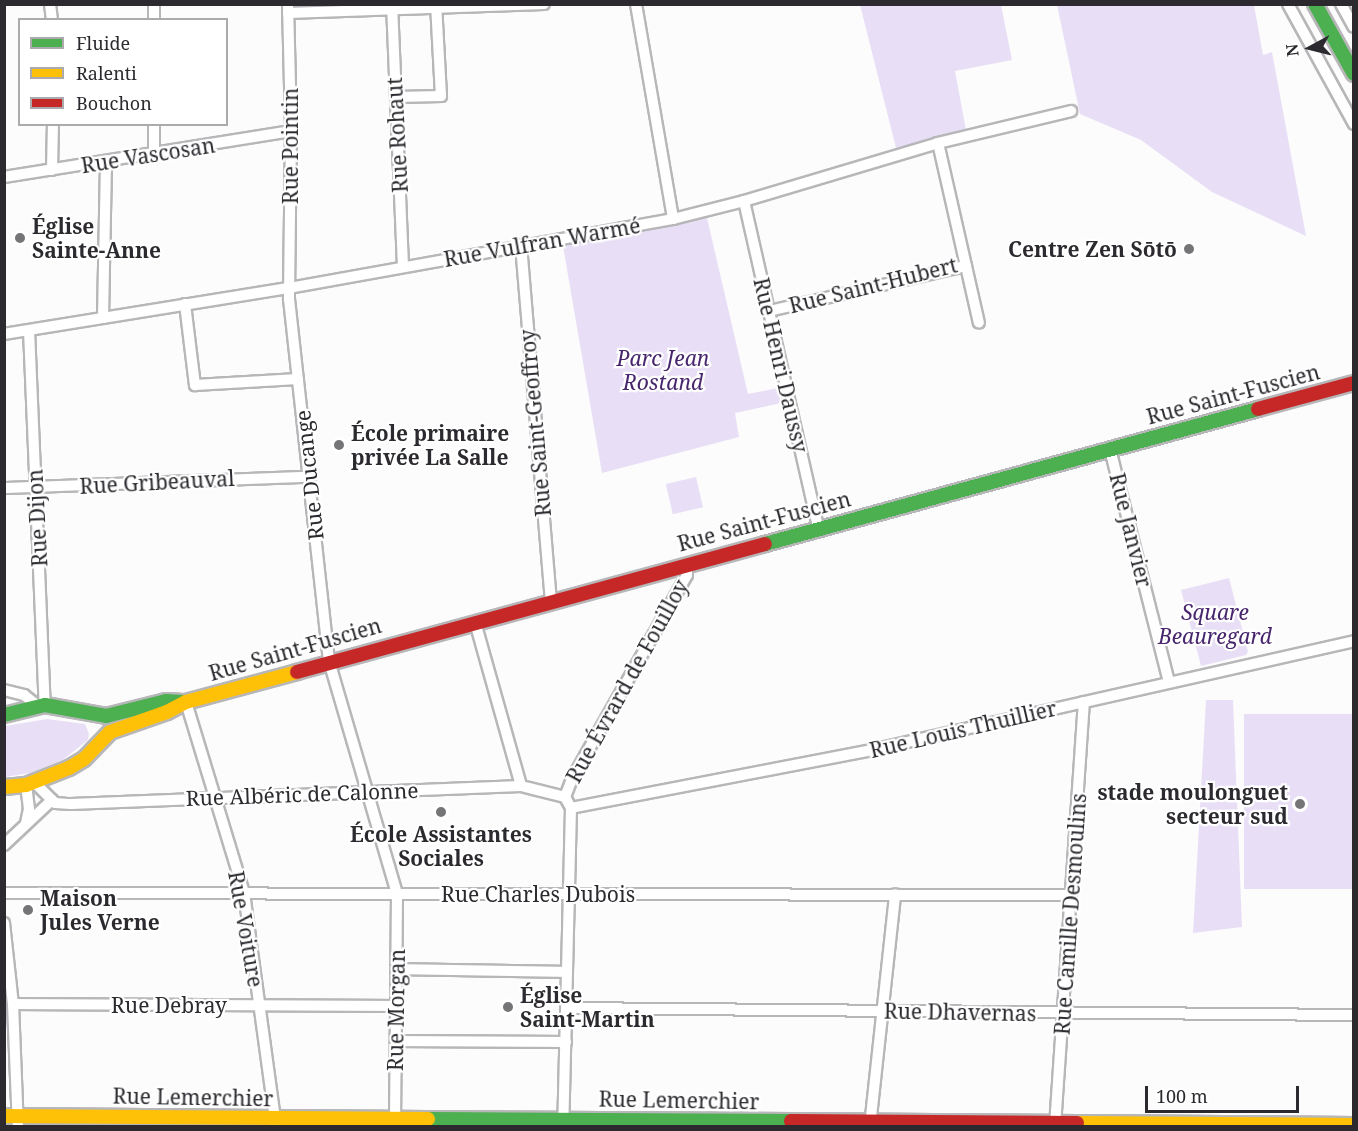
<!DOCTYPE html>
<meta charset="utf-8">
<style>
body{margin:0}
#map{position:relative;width:1358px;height:1131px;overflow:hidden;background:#fcfcfc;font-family:"Noto Serif",serif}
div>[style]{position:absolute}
.green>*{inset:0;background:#e8dff6;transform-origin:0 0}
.roads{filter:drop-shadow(2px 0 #b7b7b9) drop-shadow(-2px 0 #b7b7b9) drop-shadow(0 2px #b7b7b9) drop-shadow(0 -2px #b7b7b9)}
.street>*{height:10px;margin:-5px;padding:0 5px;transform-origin:5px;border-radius:5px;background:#fff}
.fast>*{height:14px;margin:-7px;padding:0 7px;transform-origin:7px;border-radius:7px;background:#4caf50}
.slow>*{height:14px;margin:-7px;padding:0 7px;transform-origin:7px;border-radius:7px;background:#ffc107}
.jam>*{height:14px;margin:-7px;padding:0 7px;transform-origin:7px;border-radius:7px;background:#c62828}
.dots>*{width:16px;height:16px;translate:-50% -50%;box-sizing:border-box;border:3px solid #fff;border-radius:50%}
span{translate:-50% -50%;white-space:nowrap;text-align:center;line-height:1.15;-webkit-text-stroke:4.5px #fff;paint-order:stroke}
.street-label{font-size:21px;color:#2c2a2f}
.poi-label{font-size:21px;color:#2c2a2f;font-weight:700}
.left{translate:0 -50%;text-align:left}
.right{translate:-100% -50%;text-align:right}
.park-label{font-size:21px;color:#47266d;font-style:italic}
.frame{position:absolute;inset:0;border:6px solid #2c2a2f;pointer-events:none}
.legend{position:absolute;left:18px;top:18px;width:210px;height:108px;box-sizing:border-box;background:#fff;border:2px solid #abaaac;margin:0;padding:8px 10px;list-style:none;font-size:18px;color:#2c2a2f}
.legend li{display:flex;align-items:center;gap:12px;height:30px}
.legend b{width:30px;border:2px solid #abaaac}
.north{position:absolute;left:1280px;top:18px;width:60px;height:60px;-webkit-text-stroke:4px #fff;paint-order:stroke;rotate:263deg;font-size:16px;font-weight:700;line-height:24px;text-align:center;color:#2c2a2f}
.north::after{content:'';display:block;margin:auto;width:21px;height:27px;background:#2c2a2f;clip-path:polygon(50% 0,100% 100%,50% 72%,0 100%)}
.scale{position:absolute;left:1145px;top:1086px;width:154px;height:27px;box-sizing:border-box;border:3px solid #2c2a2f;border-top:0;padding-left:8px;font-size:18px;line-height:21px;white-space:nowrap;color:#2c2a2f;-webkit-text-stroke:4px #fff;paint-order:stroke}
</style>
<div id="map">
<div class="green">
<div style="clip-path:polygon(860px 5px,1001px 5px,1012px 60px,955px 71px,966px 130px,896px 148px)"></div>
<div style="clip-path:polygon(1057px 5px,1254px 5px,1263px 55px,1272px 52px,1306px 236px,1212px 192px,1141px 140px,1080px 114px)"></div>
<div style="clip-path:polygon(707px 218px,748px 394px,778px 388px,781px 403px,735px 413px,739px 437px,602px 473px,563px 246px)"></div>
<div style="left:696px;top:477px;width:31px;height:31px;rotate:77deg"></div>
<div style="clip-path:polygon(1229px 578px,1248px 652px,1246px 655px,1201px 666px,1181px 590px)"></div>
<div style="clip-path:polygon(1206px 700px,1233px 700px,1242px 927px,1193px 933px)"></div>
<div style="left:1353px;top:714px;width:175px;height:109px;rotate:90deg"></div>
<div style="clip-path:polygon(47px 719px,85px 724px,89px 734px,88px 740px,64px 759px,30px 773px,5px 777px,5px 726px)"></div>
</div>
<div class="roads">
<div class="street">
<div style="left:50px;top:4px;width:16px;rotate:83deg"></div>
<div style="left:288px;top:4px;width:127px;rotate:88.6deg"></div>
<div style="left:291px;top:131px;width:168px;rotate:90.7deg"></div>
<div style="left:289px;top:299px;width:364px;rotate:83.7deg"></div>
<div style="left:329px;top:661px;width:243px;rotate:73.7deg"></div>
<div style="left:397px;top:894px;width:232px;rotate:90.5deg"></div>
<div style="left:392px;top:4px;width:262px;rotate:87.6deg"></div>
<div style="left:636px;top:4px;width:218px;rotate:80.2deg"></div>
<div style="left:1288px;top:4px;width:137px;rotate:61.2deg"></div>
<div style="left:1341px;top:4px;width:26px;rotate:61deg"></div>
<div style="left:288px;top:13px;width:256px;rotate:-2deg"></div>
<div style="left:154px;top:20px;width:16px;rotate:-90deg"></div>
<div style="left:396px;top:97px;width:45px;rotate:-1.3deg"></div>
<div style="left:441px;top:96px;width:92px;rotate:-93.1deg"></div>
<div style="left:154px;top:154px;width:30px;rotate:-90deg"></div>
<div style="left:52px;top:170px;width:46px;rotate:-88.8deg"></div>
<div style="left:4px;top:177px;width:291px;rotate:-9.1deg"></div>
<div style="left:744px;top:201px;width:335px;rotate:77.2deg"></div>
<div style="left:521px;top:245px;width:357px;rotate:85.2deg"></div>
<div style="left:966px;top:266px;width:58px;rotate:77.2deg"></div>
<div style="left:185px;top:304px;width:82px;rotate:83deg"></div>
<div style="left:195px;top:385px;width:103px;rotate:-3.3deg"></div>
<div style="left:769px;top:311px;width:202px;rotate:-12.9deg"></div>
<div style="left:966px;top:266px;width:126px;rotate:-102.8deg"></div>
<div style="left:103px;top:318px;width:156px;rotate:-88.9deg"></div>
<div style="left:29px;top:330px;width:375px;rotate:87.6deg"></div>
<div style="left:4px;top:334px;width:289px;rotate:-9.2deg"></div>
<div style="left:289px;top:288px;width:390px;rotate:-10.2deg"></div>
<div style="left:673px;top:219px;width:73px;rotate:-14.2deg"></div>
<div style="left:744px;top:201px;width:202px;rotate:-16.6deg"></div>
<div style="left:938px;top:143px;width:137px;rotate:-13.5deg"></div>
<div style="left:1110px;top:449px;width:240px;rotate:75.8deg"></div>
<div style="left:4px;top:488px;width:306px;rotate:-2.1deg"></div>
<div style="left:475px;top:622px;width:170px;rotate:74.3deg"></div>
<div style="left:4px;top:690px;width:21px;rotate:14deg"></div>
<div style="left:24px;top:695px;width:16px;rotate:38deg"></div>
<div style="left:186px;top:702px;width:200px;rotate:73.1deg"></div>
<div style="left:244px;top:893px;width:235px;rotate:82.2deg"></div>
<div style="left:35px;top:783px;width:28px;rotate:45deg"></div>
<div style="left:55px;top:803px;width:16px;rotate:4deg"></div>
<div style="left:71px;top:804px;width:450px;rotate:-2.3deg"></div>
<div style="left:521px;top:786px;width:45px;rotate:14deg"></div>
<div style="left:565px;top:797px;width:13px;rotate:61deg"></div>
<div style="left:571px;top:808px;width:317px;rotate:91.4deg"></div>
<div style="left:565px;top:797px;width:19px;rotate:-69deg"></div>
<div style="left:572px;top:779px;width:234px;rotate:-60.6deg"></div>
<div style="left:687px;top:575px;width:11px;rotate:-90deg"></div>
<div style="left:571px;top:808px;width:311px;rotate:-10.9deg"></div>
<div style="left:876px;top:749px;width:490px;rotate:-12.7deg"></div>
<div style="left:26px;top:823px;width:14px;rotate:-78deg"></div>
<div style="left:29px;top:809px;width:24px;rotate:-97deg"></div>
<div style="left:4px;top:845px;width:66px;rotate:-43.2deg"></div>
<div style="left:4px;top:893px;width:1067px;rotate:0.11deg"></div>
<div style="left:4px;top:923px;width:81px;rotate:83.7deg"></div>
<div style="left:13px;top:1004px;width:122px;rotate:87.7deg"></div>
<div style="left:397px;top:969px;width:170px;rotate:1deg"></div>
<div style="left:13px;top:1004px;width:383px;rotate:0.3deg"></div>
<div style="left:566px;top:1008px;width:788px;rotate:0.51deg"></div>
<div style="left:396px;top:1041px;width:170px;rotate:0.3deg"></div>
<div style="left:870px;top:1126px;width:233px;rotate:-83.8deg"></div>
<div style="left:1055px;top:1126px;width:425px;rotate:-86.1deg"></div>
</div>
<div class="fast">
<div style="left:1315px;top:4px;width:80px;rotate:60.9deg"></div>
<div style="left:765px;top:544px;width:511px;rotate:-15.31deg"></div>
<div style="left:4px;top:715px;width:42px;rotate:-13.7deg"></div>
<div style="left:45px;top:705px;width:62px;rotate:10.2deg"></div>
<div style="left:106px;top:716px;width:62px;rotate:-14deg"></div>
<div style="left:166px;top:701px;width:17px;rotate:3deg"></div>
<div style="left:428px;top:1119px;width:363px;rotate:0.3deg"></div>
</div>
<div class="slow">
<div style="left:4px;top:787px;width:22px;rotate:-5deg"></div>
<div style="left:26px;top:785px;width:46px;rotate:-21.6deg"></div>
<div style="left:69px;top:768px;width:17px;rotate:-31deg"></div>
<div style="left:84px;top:759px;width:37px;rotate:-46deg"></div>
<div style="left:110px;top:732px;width:60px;rotate:-19.3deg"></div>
<div style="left:167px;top:712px;width:21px;rotate:-28deg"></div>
<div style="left:186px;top:702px;width:115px;rotate:-15.1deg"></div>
<div style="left:4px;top:1116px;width:424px;rotate:0.4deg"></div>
<div style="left:1077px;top:1123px;width:277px;rotate:0.4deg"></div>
</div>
<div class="jam">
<div style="left:1258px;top:409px;width:99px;rotate:-15.2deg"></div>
<div style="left:297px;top:672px;width:485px;rotate:-15.3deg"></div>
<div style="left:791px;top:1121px;width:286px;rotate:0.4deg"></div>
</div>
</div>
<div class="dots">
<div style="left:20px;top:238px;background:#757477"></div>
<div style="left:1189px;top:249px;background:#757477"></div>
<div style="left:339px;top:445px;background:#757477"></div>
<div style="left:1300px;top:804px;background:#757477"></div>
<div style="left:441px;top:812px;background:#757477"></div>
<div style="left:28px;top:910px;background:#757477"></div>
<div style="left:508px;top:1007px;background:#757477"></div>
</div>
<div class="street-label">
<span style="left:397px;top:135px;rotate:-93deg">Rue Rohaut</span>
<span style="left:290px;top:146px;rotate:-90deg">Rue Pointin</span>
<span style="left:148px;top:155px;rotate:-9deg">Rue Vascosan</span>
<span style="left:542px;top:242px;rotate:-10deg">Rue Vulfran Warmé</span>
<span style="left:873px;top:285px;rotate:-14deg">Rue Saint-Hubert</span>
<span style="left:781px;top:365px;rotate:77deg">Rue Henri Daussy</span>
<span style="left:1233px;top:394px;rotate:-15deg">Rue Saint-Fuscien</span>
<span style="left:535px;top:423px;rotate:-95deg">Rue Saint-Geoffroy</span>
<span style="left:309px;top:475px;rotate:-96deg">Rue Ducange</span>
<span style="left:157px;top:482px;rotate:-3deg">Rue Gribeauval</span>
<span style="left:37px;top:518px;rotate:-93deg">Rue Dijon</span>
<span style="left:764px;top:521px;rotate:-15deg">Rue Saint-Fuscien</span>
<span style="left:1131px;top:530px;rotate:76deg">Rue Janvier</span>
<span style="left:295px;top:649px;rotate:-16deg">Rue Saint-Fuscien</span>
<span style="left:627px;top:681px;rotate:-61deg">Rue Évrard de Fouilloy</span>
<span style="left:963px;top:729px;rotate:-13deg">Rue Louis Thuillier</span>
<span style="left:302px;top:794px;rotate:-2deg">Rue Albéric de Calonne</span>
<span style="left:538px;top:894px">Rue Charles Dubois</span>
<span style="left:1070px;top:914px;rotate:-86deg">Rue Camille Desmoulins</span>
<span style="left:246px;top:929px;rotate:80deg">Rue Voiture</span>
<span style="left:169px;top:1005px">Rue Debray</span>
<span style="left:396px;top:1010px;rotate:-89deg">Rue Morgan</span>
<span style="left:960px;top:1012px;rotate:1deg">Rue Dhavernas</span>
<span style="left:193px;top:1097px;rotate:1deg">Rue Lemerchier</span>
<span style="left:679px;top:1100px;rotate:1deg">Rue Lemerchier</span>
</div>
<div class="poi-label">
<span class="left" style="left:32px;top:238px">Église<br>Sainte-Anne</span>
<span class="right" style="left:1177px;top:249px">Centre Zen Sōtō</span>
<span class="left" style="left:351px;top:445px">École primaire<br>privée La Salle</span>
<span class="right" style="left:1288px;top:804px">stade moulonguet<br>secteur sud</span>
<span style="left:441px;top:846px">École Assistantes<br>Sociales</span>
<span class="left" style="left:40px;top:910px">Maison<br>Jules Verne</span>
<span class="left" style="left:520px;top:1007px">Église<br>Saint-Martin</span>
</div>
<div class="park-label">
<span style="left:663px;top:370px">Parc Jean<br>Rostand</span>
<span style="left:1215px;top:624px">Square<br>Beauregard</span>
</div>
<div class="frame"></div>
<ul class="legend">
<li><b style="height:8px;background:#4caf50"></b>Fluide</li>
<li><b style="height:8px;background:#ffc107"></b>Ralenti</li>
<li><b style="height:8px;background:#c62828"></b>Bouchon</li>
</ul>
<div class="north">N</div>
<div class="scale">100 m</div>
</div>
